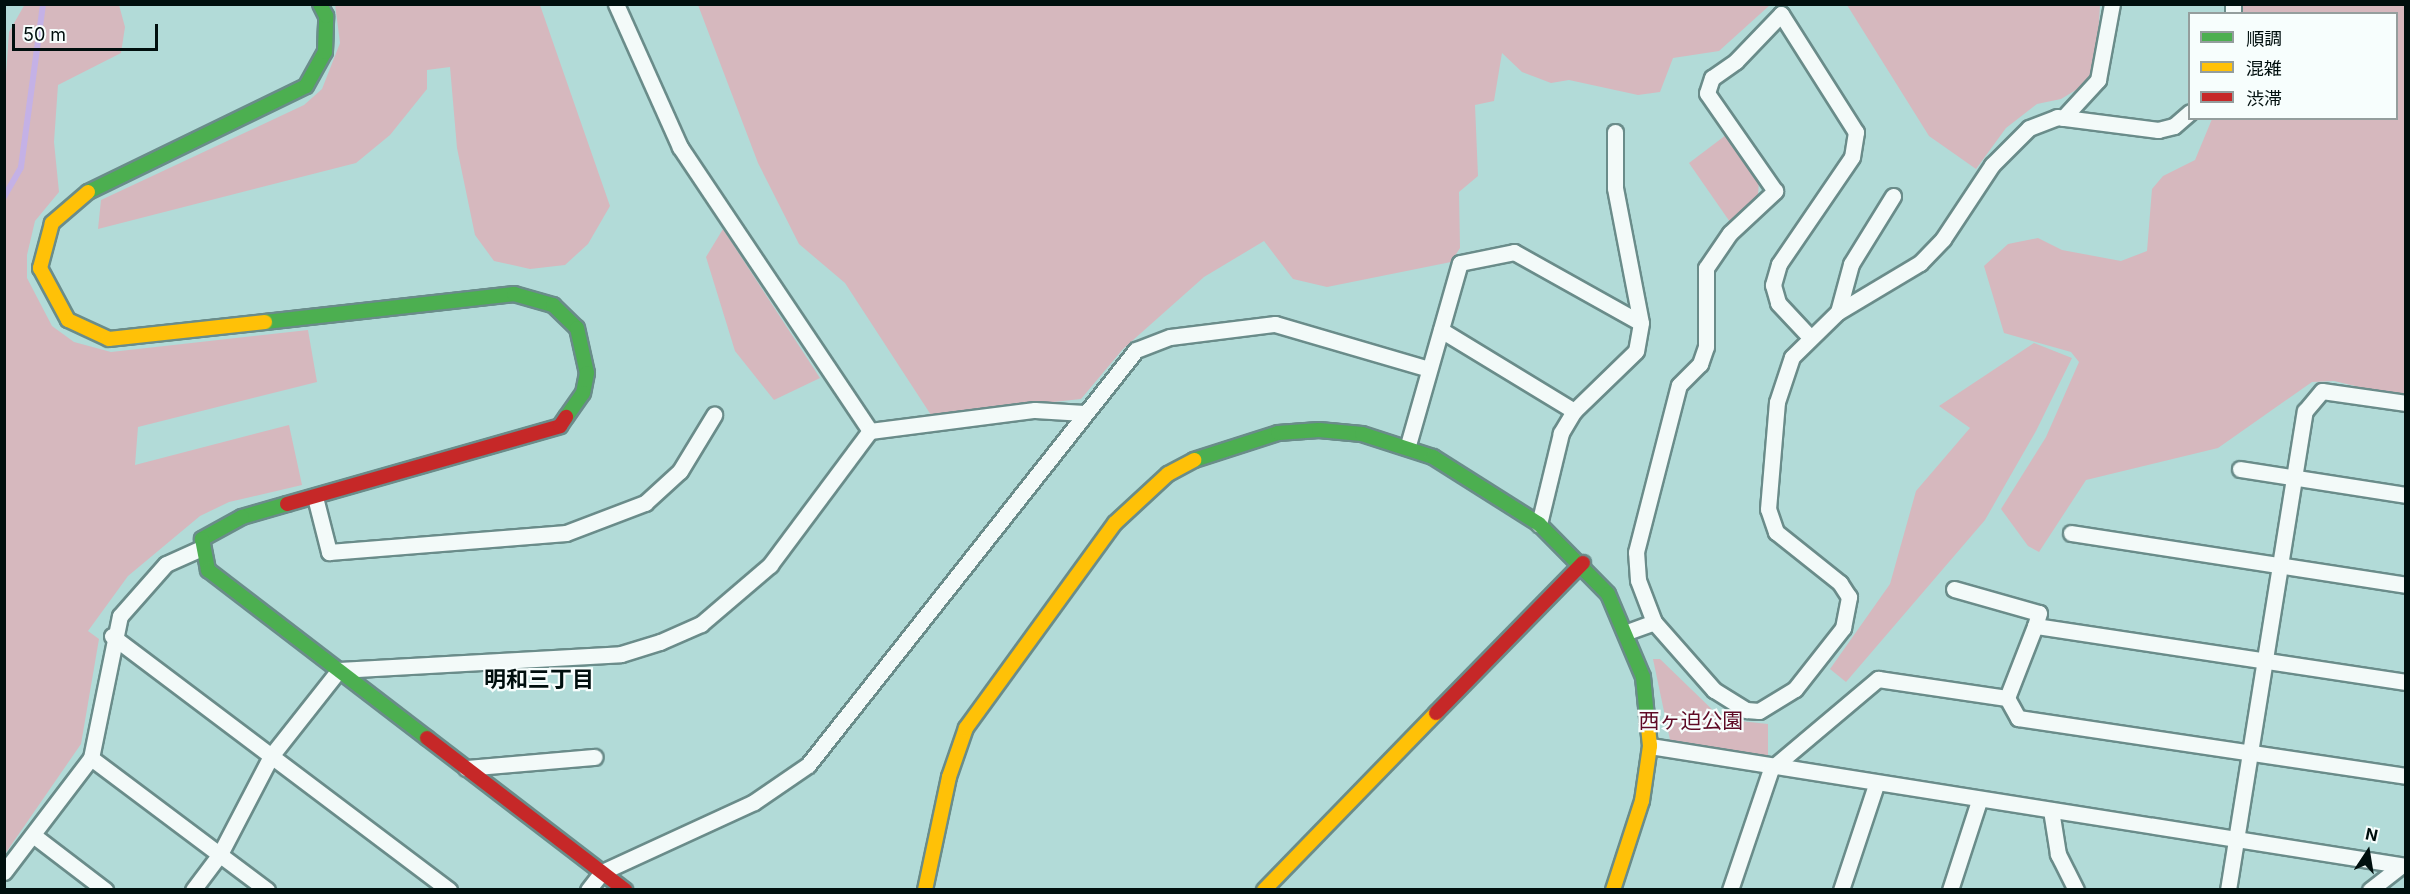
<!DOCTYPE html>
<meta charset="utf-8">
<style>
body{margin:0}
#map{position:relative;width:2410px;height:894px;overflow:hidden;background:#b2dbd8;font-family:Inter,"Noto Sans JP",sans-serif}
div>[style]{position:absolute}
.green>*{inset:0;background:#d6b8be}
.stream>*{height:6px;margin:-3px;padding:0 3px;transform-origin:3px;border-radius:3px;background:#c4b1e6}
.roads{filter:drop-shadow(2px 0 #6a8c8a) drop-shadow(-2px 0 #6a8c8a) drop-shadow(0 2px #6a8c8a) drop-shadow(0 -2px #6a8c8a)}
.street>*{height:15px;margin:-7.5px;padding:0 7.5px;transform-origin:7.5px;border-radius:7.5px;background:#f3faf9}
.fast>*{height:14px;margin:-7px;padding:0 7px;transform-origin:7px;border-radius:7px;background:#4caf50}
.slow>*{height:14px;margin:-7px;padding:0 7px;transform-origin:7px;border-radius:7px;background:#ffc107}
.jam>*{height:14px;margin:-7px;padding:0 7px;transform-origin:7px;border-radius:7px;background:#c62828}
span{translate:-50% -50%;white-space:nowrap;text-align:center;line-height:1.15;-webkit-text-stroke:4.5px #f7fefd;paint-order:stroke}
.park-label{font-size:21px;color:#5f0a25}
.neighbourhood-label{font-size:22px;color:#000f0e;font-weight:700}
.frame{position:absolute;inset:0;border:6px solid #000f0e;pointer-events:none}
.legend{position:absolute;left:2188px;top:12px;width:210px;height:108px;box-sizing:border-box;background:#f7fefd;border:2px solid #949e9d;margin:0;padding:8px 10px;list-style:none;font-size:18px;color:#000f0e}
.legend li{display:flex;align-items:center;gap:12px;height:30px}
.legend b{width:30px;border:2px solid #949e9d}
.north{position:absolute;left:2338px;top:822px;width:60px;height:60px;-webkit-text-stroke:4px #f7fefd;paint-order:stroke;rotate:12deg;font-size:16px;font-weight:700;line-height:24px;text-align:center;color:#000f0e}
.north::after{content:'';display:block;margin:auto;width:21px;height:27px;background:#000f0e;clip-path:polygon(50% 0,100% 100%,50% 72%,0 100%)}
.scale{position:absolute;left:12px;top:24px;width:146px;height:27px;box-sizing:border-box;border:3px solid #000f0e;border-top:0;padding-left:8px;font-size:18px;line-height:21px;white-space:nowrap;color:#000f0e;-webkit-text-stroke:4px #f7fefd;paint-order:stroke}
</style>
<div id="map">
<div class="green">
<div style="clip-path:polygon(25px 4px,119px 5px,125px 27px,121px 53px,58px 85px,54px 142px,59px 192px,35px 221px,27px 255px,27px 278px,52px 326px,74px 342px,111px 352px,308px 330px,317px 382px,138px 427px,135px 465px,289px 425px,302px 485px,229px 502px,200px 516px,128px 576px,88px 631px,99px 639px,81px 744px,5px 854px,4px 103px,9px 32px)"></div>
<div style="clip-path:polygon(335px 4px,540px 5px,610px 206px,588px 244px,565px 265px,530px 269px,494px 261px,475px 235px,457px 148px,450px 67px,427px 70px,427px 89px,390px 135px,356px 163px,98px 229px,101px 200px,304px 105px,322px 89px,340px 43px)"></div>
<div style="clip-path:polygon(698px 5px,1770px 5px,1719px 51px,1673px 58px,1660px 92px,1638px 95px,1569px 80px,1551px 83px,1522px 72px,1502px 53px,1494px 101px,1475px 105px,1478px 176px,1459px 192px,1460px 248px,1451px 262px,1327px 287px,1293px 279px,1264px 241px,1204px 277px,1123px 349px,1081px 399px,931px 415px,845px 283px,799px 244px,758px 163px)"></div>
<div style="clip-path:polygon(1847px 5px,2100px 5px,2097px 57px,2086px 84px,2061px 99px,2037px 104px,2006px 128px,1976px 169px,1929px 136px)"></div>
<div style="clip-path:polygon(2241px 5px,2405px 5px,2405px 398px,2334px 381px,2312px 382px,2218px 448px,2086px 480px,2039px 552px,2028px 546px,2001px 509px,2046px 437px,2079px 362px,2071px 352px,2004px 333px,1984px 266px,2008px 244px,2038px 238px,2062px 250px,2121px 261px,2147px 251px,2152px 189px,2163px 176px,2195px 160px,2212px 119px,2396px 118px,2396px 14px,2241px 13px)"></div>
<div style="clip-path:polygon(1726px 135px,1759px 181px,1758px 195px,1730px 222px,1689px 163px)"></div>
<div style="clip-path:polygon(723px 229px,820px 378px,774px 400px,735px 351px,706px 257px)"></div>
<div style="clip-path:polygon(2034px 343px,2072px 358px,2036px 431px,1985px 520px,1846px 682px,1830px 669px,1890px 584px,1916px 491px,1970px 428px,1939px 406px)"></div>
<div style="clip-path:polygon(1653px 659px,1660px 659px,1722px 719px,1768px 724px,1768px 759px,1670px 740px)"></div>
</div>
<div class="stream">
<div style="left:4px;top:197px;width:34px;rotate:-60deg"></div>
<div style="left:21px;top:167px;width:164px;rotate:-82.3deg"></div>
</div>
<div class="roads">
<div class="street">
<div style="left:616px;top:4px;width:157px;rotate:65.9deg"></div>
<div style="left:680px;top:147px;width:342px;rotate:56.2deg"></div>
<div style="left:2233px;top:14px;width:10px;rotate:-90deg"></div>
<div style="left:2063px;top:118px;width:52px;rotate:-47.4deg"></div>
<div style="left:2098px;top:80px;width:77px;rotate:-79.6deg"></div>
<div style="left:1615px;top:132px;width:56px;rotate:90deg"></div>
<div style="left:1615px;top:188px;width:137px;rotate:79.1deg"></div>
<div style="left:1838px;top:312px;width:50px;rotate:-74.8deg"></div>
<div style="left:1851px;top:264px;width:80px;rotate:-58.3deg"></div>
<div style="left:1441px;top:330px;width:156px;rotate:31.3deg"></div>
<div style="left:1408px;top:445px;width:189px;rotate:-74.1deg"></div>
<div style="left:1460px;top:263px;width:55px;rotate:-11.5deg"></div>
<div style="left:1514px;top:252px;width:145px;rotate:29.2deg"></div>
<div style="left:1641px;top:323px;width:28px;rotate:100deg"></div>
<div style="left:1636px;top:351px;width:86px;rotate:135.9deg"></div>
<div style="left:1574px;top:411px;width:26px;rotate:121deg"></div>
<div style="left:1561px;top:433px;width:94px;rotate:103.6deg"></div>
<div style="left:2240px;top:469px;width:168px;rotate:8.9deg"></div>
<div style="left:315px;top:497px;width:57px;rotate:75.7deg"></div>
<div style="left:329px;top:552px;width:238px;rotate:-4.6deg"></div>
<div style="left:566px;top:533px;width:85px;rotate:-20.8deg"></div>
<div style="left:645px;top:503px;width:47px;rotate:-42.4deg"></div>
<div style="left:680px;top:471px;width:66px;rotate:-58.7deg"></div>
<div style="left:2071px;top:533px;width:339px;rotate:8.8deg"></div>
<div style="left:1954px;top:589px;width:88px;rotate:15.8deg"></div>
<div style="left:2039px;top:613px;width:14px;rotate:107deg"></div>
<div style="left:1654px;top:622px;width:45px;rotate:-110.9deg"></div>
<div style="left:1638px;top:580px;width:28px;rotate:-94deg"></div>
<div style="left:1636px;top:552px;width:172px;rotate:-75.6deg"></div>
<div style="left:1679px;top:385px;width:30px;rotate:-45deg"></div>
<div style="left:1700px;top:364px;width:18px;rotate:-71deg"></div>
<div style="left:1706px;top:347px;width:79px;rotate:-90deg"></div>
<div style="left:1706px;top:268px;width:42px;rotate:-55.6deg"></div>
<div style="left:1730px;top:233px;width:62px;rotate:-43deg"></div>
<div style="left:1775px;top:191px;width:119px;rotate:-124.8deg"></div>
<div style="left:1707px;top:93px;width:16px;rotate:-72deg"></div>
<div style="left:1712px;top:78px;width:29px;rotate:-35deg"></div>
<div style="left:1736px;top:61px;width:65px;rotate:-46.2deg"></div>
<div style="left:1781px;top:14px;width:140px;rotate:57.6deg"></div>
<div style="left:1856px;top:132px;width:25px;rotate:99deg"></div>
<div style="left:1852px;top:157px;width:130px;rotate:124.3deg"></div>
<div style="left:1779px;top:264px;width:22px;rotate:106deg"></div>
<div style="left:1773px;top:285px;width:19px;rotate:74deg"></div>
<div style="left:1778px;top:303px;width:45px;rotate:46.8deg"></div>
<div style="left:1627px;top:632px;width:29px;rotate:-20deg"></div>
<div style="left:1654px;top:622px;width:91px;rotate:48.6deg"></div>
<div style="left:1714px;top:690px;width:38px;rotate:32deg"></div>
<div style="left:1746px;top:710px;width:13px;rotate:4deg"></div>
<div style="left:1759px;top:711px;width:42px;rotate:-31.4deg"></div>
<div style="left:1795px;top:689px;width:78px;rotate:-51.8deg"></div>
<div style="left:1843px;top:628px;width:32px;rotate:-79deg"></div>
<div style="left:1849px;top:597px;width:17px;rotate:-123deg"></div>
<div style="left:1840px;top:583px;width:82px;rotate:-141.4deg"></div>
<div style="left:1776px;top:532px;width:24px;rotate:-109deg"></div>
<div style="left:1768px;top:509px;width:107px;rotate:-85.2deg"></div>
<div style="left:1777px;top:402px;width:47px;rotate:-71.6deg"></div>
<div style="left:1792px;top:357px;width:64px;rotate:-44.4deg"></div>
<div style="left:1838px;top:312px;width:96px;rotate:-30.9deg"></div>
<div style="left:1920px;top:263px;width:33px;rotate:-46deg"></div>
<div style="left:1943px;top:239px;width:89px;rotate:-56.5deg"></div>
<div style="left:1992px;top:165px;width:52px;rotate:-45deg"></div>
<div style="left:2029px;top:128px;width:30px;rotate:-21deg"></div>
<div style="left:2057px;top:117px;width:102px;rotate:7.3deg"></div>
<div style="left:2158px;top:130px;width:16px;rotate:-14deg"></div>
<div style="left:2174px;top:126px;width:21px;rotate:-41deg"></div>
<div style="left:112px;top:636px;width:422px;rotate:37deg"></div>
<div style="left:2406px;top:682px;width:375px;rotate:-171.4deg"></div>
<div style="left:2035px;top:626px;width:77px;rotate:111.3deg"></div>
<div style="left:2007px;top:698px;width:23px;rotate:61deg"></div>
<div style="left:2018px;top:718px;width:392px;rotate:8.5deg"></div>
<div style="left:1650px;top:746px;width:765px;rotate:9.02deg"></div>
<div style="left:91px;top:758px;width:220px;rotate:36.9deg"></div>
<div style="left:466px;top:768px;width:129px;rotate:-4.9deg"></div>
<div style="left:2051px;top:810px;width:45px;rotate:81deg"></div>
<div style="left:2058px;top:854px;width:40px;rotate:63.4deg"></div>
<div style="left:33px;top:835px;width:91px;rotate:37.4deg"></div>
<div style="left:4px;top:872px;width:143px;rotate:-52.7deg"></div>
<div style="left:91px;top:758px;width:145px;rotate:-78.5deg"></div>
<div style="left:120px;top:616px;width:69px;rotate:-48.5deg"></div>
<div style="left:166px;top:564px;width:37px;rotate:-24deg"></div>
<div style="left:193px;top:890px;width:45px;rotate:-53.1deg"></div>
<div style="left:220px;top:854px;width:110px;rotate:-62.5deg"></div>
<div style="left:271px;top:756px;width:110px;rotate:-51.7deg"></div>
<div style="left:339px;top:670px;width:282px;rotate:-3.2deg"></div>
<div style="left:621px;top:654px;width:41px;rotate:-17.1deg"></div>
<div style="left:660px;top:642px;width:45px;rotate:-23.7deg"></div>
<div style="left:701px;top:624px;width:91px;rotate:-40.5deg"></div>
<div style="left:770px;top:565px;width:167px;rotate:-53.3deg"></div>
<div style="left:870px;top:431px;width:166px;rotate:-7.3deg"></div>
<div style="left:1035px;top:410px;width:49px;rotate:3.5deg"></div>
<div style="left:588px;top:890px;width:23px;rotate:-52deg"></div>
<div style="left:602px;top:872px;width:167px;rotate:-24.7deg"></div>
<div style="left:754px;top:802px;width:65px;rotate:-34.4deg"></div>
<div style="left:808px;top:765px;width:529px;rotate:-51.68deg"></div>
<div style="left:1136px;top:350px;width:36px;rotate:-21deg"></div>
<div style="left:1170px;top:337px;width:106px;rotate:-7.1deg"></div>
<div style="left:1275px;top:324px;width:160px;rotate:16.3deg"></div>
<div style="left:1730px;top:890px;width:128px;rotate:-71.3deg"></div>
<div style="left:1771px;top:769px;width:140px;rotate:-40.1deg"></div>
<div style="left:1878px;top:679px;width:130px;rotate:8.4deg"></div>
<div style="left:1841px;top:890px;width:111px;rotate:-71.6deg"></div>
<div style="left:1950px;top:890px;width:94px;rotate:-72deg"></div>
<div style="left:2228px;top:890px;width:485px;rotate:-80.9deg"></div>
<div style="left:2305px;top:411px;width:26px;rotate:-50deg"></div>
<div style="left:2322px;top:391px;width:85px;rotate:8.1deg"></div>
<div style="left:2370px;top:890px;width:39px;rotate:-38deg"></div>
</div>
<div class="fast">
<div style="left:88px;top:192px;width:242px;rotate:-25.9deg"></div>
<div style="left:306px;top:86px;width:39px;rotate:-61deg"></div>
<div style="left:325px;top:52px;width:36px;rotate:-88deg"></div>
<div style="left:326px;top:16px;width:13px;rotate:-117deg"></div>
<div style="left:265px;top:322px;width:251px;rotate:-6.4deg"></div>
<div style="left:514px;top:294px;width:41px;rotate:15.8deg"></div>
<div style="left:553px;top:305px;width:33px;rotate:44deg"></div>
<div style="left:577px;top:328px;width:46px;rotate:77.5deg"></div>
<div style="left:587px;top:373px;width:20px;rotate:101deg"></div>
<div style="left:583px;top:393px;width:29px;rotate:125deg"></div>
<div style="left:1194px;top:460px;width:88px;rotate:-17.8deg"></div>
<div style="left:1278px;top:433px;width:41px;rotate:-4.2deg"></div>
<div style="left:1319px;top:430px;width:43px;rotate:5.3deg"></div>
<div style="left:1362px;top:434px;width:75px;rotate:17.9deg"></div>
<div style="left:1433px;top:457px;width:125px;rotate:32.3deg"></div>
<div style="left:1539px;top:524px;width:98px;rotate:45.4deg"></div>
<div style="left:1608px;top:594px;width:90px;rotate:67.1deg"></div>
<div style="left:1643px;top:677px;width:40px;rotate:84.3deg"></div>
<div style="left:287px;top:504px;width:47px;rotate:163.9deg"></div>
<div style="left:242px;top:517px;width:46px;rotate:151.2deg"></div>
<div style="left:202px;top:539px;width:32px;rotate:79deg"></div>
<div style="left:208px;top:570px;width:276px;rotate:37.5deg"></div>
</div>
<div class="slow">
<div style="left:88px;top:192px;width:48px;rotate:139.3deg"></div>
<div style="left:52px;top:223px;width:47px;rotate:104.9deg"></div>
<div style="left:40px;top:268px;width:59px;rotate:61.7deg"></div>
<div style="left:68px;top:320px;width:45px;rotate:24.9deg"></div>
<div style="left:109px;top:339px;width:157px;rotate:-6.2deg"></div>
<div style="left:925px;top:890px;width:116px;rotate:-78deg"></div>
<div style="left:949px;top:777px;width:52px;rotate:-70.9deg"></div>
<div style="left:966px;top:728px;width:253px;rotate:-54deg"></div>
<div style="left:1115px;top:523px;width:72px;rotate:-42.8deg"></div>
<div style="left:1168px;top:474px;width:30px;rotate:-28deg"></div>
<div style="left:1264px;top:890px;width:247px;rotate:-45.8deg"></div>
<div style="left:1613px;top:890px;width:94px;rotate:-72deg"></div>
<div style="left:1642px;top:801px;width:56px;rotate:-81.7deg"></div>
<div style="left:1650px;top:746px;width:29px;rotate:-96deg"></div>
</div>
<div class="jam">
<div style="left:287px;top:504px;width:284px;rotate:-15.9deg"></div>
<div style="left:560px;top:426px;width:11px;rotate:-56deg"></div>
<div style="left:1436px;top:713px;width:210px;rotate:-45.6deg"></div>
<div style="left:427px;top:738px;width:250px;rotate:37.5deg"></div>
</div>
</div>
<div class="park-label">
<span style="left:1691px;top:721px">西ヶ迫公園</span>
</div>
<div class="neighbourhood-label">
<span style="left:539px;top:680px">明和三丁目</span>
</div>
<div class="frame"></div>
<ul class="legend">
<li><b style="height:8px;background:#4caf50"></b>順調</li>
<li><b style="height:8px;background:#ffc107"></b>混雑</li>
<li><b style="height:8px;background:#c62828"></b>渋滞</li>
</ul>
<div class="north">N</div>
<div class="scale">50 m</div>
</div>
